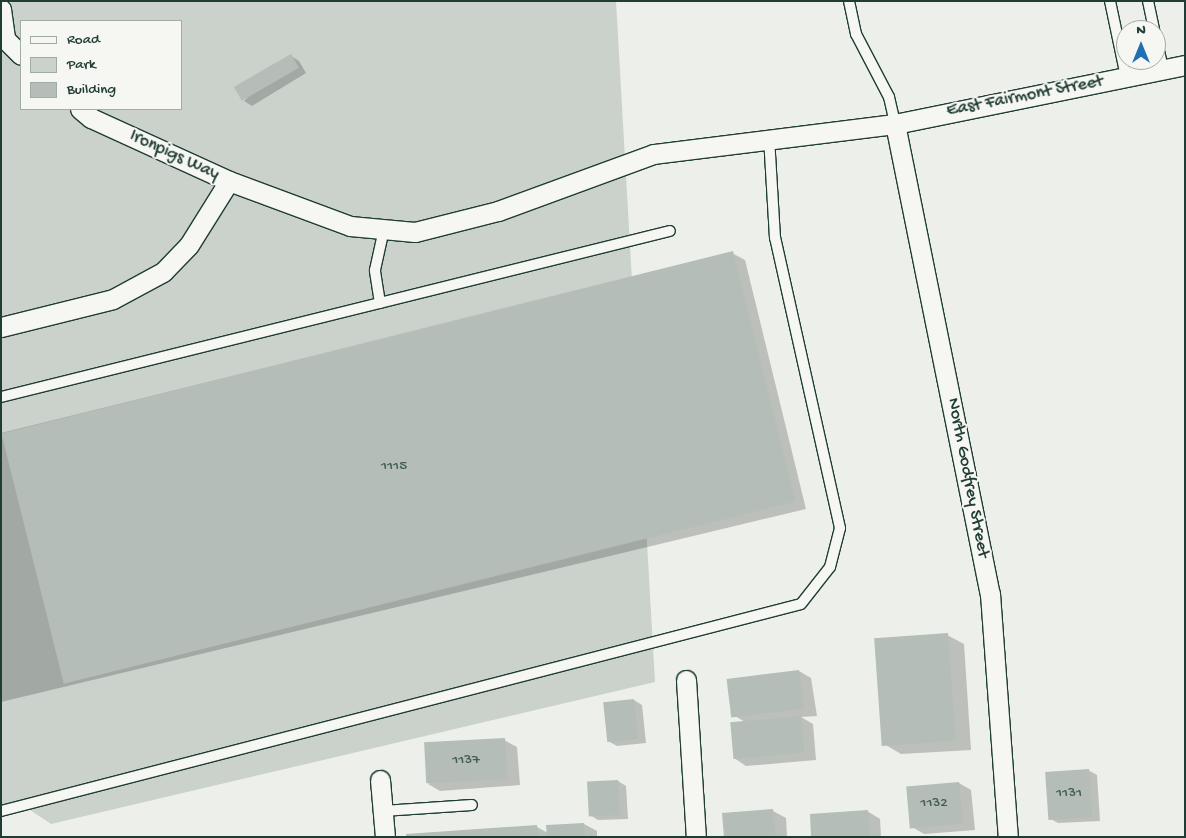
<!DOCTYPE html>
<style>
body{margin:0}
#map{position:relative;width:1186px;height:838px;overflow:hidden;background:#edefea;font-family:"Gochi Hand",sans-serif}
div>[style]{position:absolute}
.green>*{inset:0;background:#cbd2cc}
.shadow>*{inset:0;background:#0003}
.building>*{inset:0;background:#b4bdb8;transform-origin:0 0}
.roads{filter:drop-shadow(1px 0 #1f3d34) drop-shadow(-1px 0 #1f3d34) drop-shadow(0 1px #1f3d34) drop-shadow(0 -1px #1f3d34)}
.service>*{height:10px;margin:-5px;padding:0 5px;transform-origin:5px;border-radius:5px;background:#f6f6f2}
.minor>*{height:19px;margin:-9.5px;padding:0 9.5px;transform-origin:9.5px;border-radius:9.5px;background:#f6f6f2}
span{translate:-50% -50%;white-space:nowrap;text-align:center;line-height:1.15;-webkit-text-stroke:4px #f6f6f2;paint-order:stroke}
.number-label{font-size:15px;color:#445d55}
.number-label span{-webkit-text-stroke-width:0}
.street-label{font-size:18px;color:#1f3d34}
.frame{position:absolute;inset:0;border:2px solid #1f3d34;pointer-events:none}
.legend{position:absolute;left:20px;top:20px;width:162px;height:90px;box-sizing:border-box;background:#f6f6f2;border:1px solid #a0aca6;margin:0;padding:6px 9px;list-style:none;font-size:15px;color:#1f3d34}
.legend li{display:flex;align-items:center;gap:10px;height:25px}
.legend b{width:25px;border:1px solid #a0aca6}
.north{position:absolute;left:1116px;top:20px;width:50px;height:50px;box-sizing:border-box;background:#f6f6f2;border:1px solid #a0aca6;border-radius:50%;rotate:0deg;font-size:14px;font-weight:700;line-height:20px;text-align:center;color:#1f3d34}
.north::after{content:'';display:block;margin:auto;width:18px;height:22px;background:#1f6fb2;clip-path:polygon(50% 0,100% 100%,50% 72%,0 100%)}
</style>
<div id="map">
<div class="green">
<div style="clip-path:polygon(evenodd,14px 1px,616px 1px,655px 682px,51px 824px,21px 804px,1px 808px,1px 8px,14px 1px,21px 21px,181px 21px,181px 109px,21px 109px,21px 21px)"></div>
</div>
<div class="shadow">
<div style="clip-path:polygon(291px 56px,299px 61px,306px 73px,252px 106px,244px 101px)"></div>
<div style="clip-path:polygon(732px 253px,745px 260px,806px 509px,1px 702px,1px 433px)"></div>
<div style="clip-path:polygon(947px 635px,964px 644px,971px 750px,901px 754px,884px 744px)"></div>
<div style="clip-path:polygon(799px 671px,811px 678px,817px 716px,801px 717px,813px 724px,816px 760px,746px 766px,734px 758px,745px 722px,730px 713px)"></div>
<div style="clip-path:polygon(634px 700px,642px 705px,646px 743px,617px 746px,608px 741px)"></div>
<div style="clip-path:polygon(504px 740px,517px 747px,520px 785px,440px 791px,428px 784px)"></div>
<div style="clip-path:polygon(1088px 770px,1097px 775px,1100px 821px,1058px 823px,1049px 818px)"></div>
<div style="clip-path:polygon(618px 781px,626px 786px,628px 819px,598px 820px,590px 815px)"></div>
<div style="clip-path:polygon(959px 783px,971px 790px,975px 830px,924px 834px,912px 827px)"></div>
<div style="clip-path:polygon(773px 811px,786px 818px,787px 837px,725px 837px)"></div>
<div style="clip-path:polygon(867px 811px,880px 819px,881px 837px,813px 837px)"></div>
<div style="clip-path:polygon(584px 824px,597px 831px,597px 837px,407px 837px,537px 827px,548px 833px)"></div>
</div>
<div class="building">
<div style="left:291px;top:54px;width:16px;height:66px;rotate:60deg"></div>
<div style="left:733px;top:251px;width:258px;height:754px;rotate:76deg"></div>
<div style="left:948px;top:633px;width:108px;height:74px;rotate:86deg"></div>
<div style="left:799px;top:670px;width:39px;height:73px;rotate:83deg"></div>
<div style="left:634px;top:699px;width:40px;height:31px;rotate:84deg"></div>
<div style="left:801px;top:716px;width:37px;height:71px;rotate:85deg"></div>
<div style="left:505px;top:738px;width:41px;height:81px;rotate:87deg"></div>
<div style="left:1089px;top:769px;width:48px;height:44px;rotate:86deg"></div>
<div style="left:618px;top:780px;width:35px;height:31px;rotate:87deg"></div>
<div style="left:959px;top:782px;width:42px;height:53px;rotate:85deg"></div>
<div style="clip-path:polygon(773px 809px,776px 837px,724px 837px,722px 813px)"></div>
<div style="clip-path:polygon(868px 810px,870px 837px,811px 837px,810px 814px)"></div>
<div style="clip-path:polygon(584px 823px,585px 837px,547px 837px,546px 825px)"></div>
<div style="clip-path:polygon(537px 825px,538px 837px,406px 837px,406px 834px)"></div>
</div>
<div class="roads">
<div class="service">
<div style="left:849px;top:1px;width:34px;rotate:78deg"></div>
<div style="left:856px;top:34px;width:71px;rotate:62.4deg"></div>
<div style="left:889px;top:97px;width:28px;rotate:77deg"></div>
<div style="left:1110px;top:1px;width:78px;rotate:78.1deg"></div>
<div style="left:1148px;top:1px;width:30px;rotate:78deg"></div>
<div style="left:1156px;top:38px;width:32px;rotate:77deg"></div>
<div style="left:380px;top:303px;width:33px;rotate:-99deg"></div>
<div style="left:375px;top:270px;width:42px;rotate:-77.6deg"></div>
<div style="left:1px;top:397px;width:689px;rotate:-13.94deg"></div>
<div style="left:1px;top:811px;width:826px;rotate:-14.51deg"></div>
<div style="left:801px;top:604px;width:47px;rotate:-51.9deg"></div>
<div style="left:830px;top:567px;width:40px;rotate:-75.6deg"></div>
<div style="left:840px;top:528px;width:297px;rotate:-102.6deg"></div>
<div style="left:775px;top:238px;width:100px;rotate:-93.4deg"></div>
<div style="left:383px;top:811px;width:89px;rotate:-3.9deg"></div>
</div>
<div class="minor">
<div style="left:1px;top:9px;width:28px;rotate:82deg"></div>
<div style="left:1px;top:35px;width:28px;rotate:45deg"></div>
<div style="left:895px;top:124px;width:480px;rotate:78.6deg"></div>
<div style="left:990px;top:594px;width:244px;rotate:85.8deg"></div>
<div style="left:229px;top:181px;width:129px;rotate:20.4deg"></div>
<div style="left:350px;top:226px;width:65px;rotate:5.3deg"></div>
<div style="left:415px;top:232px;width:86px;rotate:-14.2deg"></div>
<div style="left:498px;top:211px;width:166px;rotate:-20.1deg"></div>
<div style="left:654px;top:154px;width:243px;rotate:-7.1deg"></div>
<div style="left:895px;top:124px;width:296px;rotate:-11.5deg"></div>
<div style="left:1px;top:327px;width:115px;rotate:-14deg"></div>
<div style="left:113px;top:299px;width:57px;rotate:-28.4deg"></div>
<div style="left:163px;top:272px;width:37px;rotate:-46deg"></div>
<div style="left:189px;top:245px;width:75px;rotate:-58deg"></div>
<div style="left:229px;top:181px;width:152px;rotate:-155.5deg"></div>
<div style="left:91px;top:118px;width:14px;rotate:-141deg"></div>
<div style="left:686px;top:680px;width:157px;rotate:86.4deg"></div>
<div style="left:380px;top:780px;width:57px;rotate:85deg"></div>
</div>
</div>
<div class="number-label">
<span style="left:394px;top:467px">1115</span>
<span style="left:466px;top:761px">1137</span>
<span style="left:1069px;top:794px">1131</span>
<span style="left:934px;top:804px">1132</span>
</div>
<div class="street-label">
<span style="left:1025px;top:97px;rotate:-11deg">East Fairmont Street</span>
<span style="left:174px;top:156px;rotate:25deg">Ironpigs Way</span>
<span style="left:967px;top:478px;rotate:79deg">North Godfrey Street</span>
</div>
<div class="frame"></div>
<ul class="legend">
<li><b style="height:6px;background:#f6f6f2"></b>Road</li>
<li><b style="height:14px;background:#cbd2cc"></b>Park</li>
<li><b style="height:14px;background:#b4bdb8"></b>Building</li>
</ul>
<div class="north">N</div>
</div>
